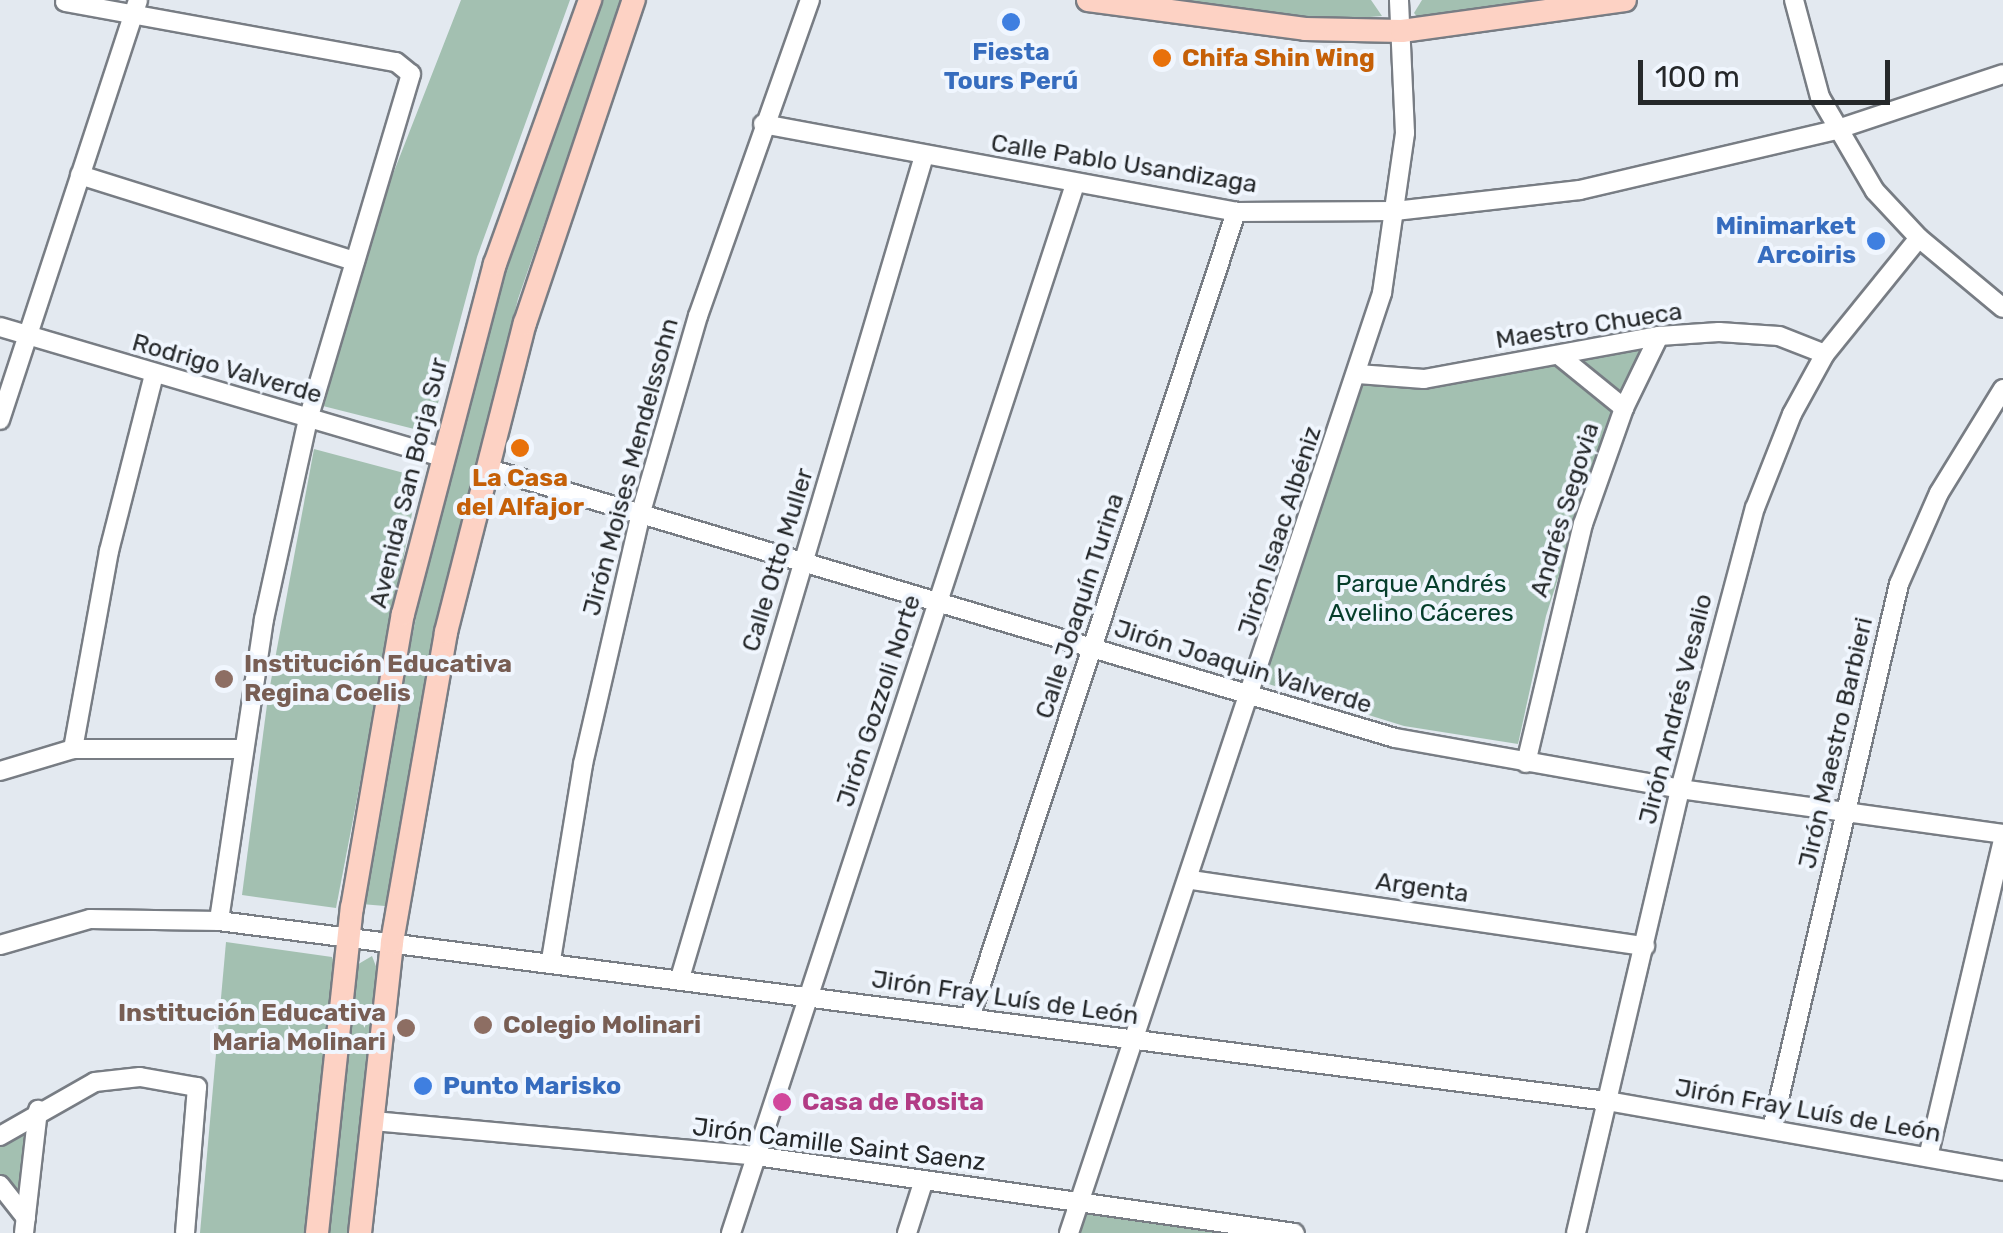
<!DOCTYPE html>
<meta charset="utf-8">
<style>
body{margin:0}
#map{position:relative;width:2003px;height:1233px;overflow:hidden;background:#e3e9f0;font-family:Rubik,sans-serif}
div>[style]{position:absolute}
.green>*{inset:0;background:#a3c0b1}
.roads{filter:drop-shadow(2px 0 #787d84) drop-shadow(-2px 0 #787d84) drop-shadow(0 2px #787d84) drop-shadow(0 -2px #787d84)}
.minor>*{height:18px;margin:-9px;padding:0 9px;transform-origin:9px;border-radius:9px;background:#fff}
.major>*{height:22px;margin:-11px;padding:0 11px;transform-origin:11px;border-radius:11px;background:#fdd2c4}
.dots>*{width:28px;height:28px;translate:-50% -50%;box-sizing:border-box;border:5px solid #f0f6fe;border-radius:50%}
span{translate:-50% -50%;white-space:nowrap;text-align:center;line-height:1.15;-webkit-text-stroke:8px #f0f6fe;paint-order:stroke}
.shop-label{font-size:25px;color:#366cbe;font-weight:700}
.right{translate:-100% -50%;text-align:right}
.left{translate:0 -50%;text-align:left}
.food-label{font-size:25px;color:#c56008;font-weight:700}
.street-label{font-size:25px;color:#25282a}
.park-label{font-size:25px;color:#053d2a}
.education-label{font-size:25px;color:#785e54;font-weight:700}
.hotel-label{font-size:25px;color:#b23c85;font-weight:700}
.scale{position:absolute;left:1638px;top:60px;width:252px;height:45px;box-sizing:border-box;border:5px solid #25282a;border-top:0;padding-left:12px;font-size:30px;line-height:35px;white-space:nowrap;color:#25282a;-webkit-text-stroke:8px #f0f6fe;paint-order:stroke}
</style>
<div id="map">
<div class="green">
<div style="clip-path:polygon(461px 0,570px 0,477px 257px,430px 433px,319px 405px,382px 202px)"></div>
<div style="clip-path:polygon(602px 0,622px 0,518px 299px,442px 605px,385px 906px,361px 904px,444px 471px,500px 274px)"></div>
<div style="clip-path:polygon(1153px 0,1371px 0,1382px 16px,1309px 22px)"></div>
<div style="clip-path:polygon(1422px 0,1582px 0,1420px 20px,1414px 13px)"></div>
<div style="clip-path:polygon(1646px 339px,1619px 396px,1571px 359px)"></div>
<div style="clip-path:polygon(1559px 363px,1613px 406px,1546px 616px,1518px 744px,1404px 726px,1262px 682px,1361px 380px)"></div>
<div style="clip-path:polygon(314px 449px,419px 477px,336px 908px,242px 895px,268px 697px)"></div>
<div style="clip-path:polygon(226px 942px,332px 957px,335px 965px,310px 1233px,200px 1233px)"></div>
<div style="clip-path:polygon(372px 956px,377px 969px,347px 1233px,328px 1233px,349px 992px,355px 966px)"></div>
<div style="clip-path:polygon(38px 1110px,26px 1218px,0 1185px,0 1138px)"></div>
<div style="clip-path:polygon(1084px 1207px,1241px 1233px,1076px 1233px)"></div>
</div>
<div class="roads">
<div class="minor">
<div style="left:1794px;top:0;width:100px;rotate:75deg"></div>
<div style="left:1820px;top:97px;width:109px;rotate:59.7deg"></div>
<div style="left:1875px;top:191px;width:64px;rotate:46.9deg"></div>
<div style="left:1919px;top:238px;width:109px;rotate:39.8deg"></div>
<div style="left:65px;top:2px;width:336px;rotate:10.3deg"></div>
<div style="left:396px;top:62px;width:19px;rotate:39deg"></div>
<div style="left:411px;top:74px;width:360px;rotate:106.6deg"></div>
<div style="left:308px;top:419px;width:205px;rotate:102.4deg"></div>
<div style="left:264px;top:619px;width:305px;rotate:98.5deg"></div>
<div style="left:763px;top:124px;width:481px;rotate:10.5deg"></div>
<div style="left:1236px;top:212px;width:159px;rotate:-0.4deg"></div>
<div style="left:1395px;top:211px;width:186px;rotate:-6.5deg"></div>
<div style="left:1580px;top:190px;width:262px;rotate:-13.2deg"></div>
<div style="left:1835px;top:130px;width:177px;rotate:-18.4deg"></div>
<div style="left:80px;top:175px;width:288px;rotate:17.4deg"></div>
<div style="left:0;top:327px;width:460px;rotate:16.4deg"></div>
<div style="left:1561px;top:357px;width:81px;rotate:39deg"></div>
<div style="left:1358px;top:374px;width:66px;rotate:4.3deg"></div>
<div style="left:1424px;top:379px;width:239px;rotate:-10.4deg"></div>
<div style="left:1659px;top:336px;width:60px;rotate:-3.8deg"></div>
<div style="left:1719px;top:332px;width:60px;rotate:3.8deg"></div>
<div style="left:1779px;top:336px;width:49px;rotate:21.4deg"></div>
<div style="left:0;top:420px;width:442px;rotate:-71.8deg"></div>
<div style="left:486px;top:468px;width:948px;rotate:16.54deg"></div>
<div style="left:1395px;top:738px;width:290px;rotate:10.1deg"></div>
<div style="left:1680px;top:789px;width:326px;rotate:7.9deg"></div>
<div style="left:73px;top:749px;width:201px;rotate:-79.7deg"></div>
<div style="left:109px;top:551px;width:182px;rotate:-75.7deg"></div>
<div style="left:1526px;top:763px;width:246px;rotate:-76.6deg"></div>
<div style="left:1583px;top:524px;width:123px;rotate:-70.5deg"></div>
<div style="left:1624px;top:408px;width:80px;rotate:-64.1deg"></div>
<div style="left:0;top:771px;width:76px;rotate:-16.8deg"></div>
<div style="left:73px;top:749px;width:170px"></div>
<div style="left:1191px;top:880px;width:459px;rotate:8.3deg"></div>
<div style="left:0;top:945px;width:94px;rotate:-16.1deg"></div>
<div style="left:90px;top:919px;width:129px;rotate:0.9deg"></div>
<div style="left:219px;top:921px;width:1400px;rotate:7.39deg"></div>
<div style="left:1607px;top:1101px;width:402px;rotate:10deg"></div>
<div style="left:551px;top:960px;width:199px;rotate:-80.7deg"></div>
<div style="left:583px;top:764px;width:259px;rotate:-77deg"></div>
<div style="left:641px;top:512px;width:204px;rotate:-73.8deg"></div>
<div style="left:698px;top:316px;width:335px;rotate:-70.5deg"></div>
<div style="left:680px;top:978px;width:857px;rotate:-73.47deg"></div>
<div style="left:970px;top:1017px;width:848px;rotate:-71.71deg"></div>
<div style="left:374px;top:1121px;width:384px;rotate:5.2deg"></div>
<div style="left:756px;top:1156px;width:544px;rotate:8.13deg"></div>
<div style="left:1772px;top:1129px;width:560px;rotate:-76.88deg"></div>
<div style="left:1899px;top:584px;width:99px;rotate:-66.3deg"></div>
<div style="left:1939px;top:493px;width:122px;rotate:-58.4deg"></div>
<div style="left:0;top:1136px;width:109px;rotate:-29.6deg"></div>
<div style="left:95px;top:1082px;width:45px;rotate:-6.3deg"></div>
<div style="left:140px;top:1077px;width:58px;rotate:10deg"></div>
<div style="left:197px;top:1087px;width:146px;rotate:94.7deg"></div>
<div style="left:1928px;top:1157px;width:326px;rotate:-76.7deg"></div>
<div style="left:0;top:1185px;width:42px;rotate:51.8deg"></div>
<div style="left:24px;top:1233px;width:124px;rotate:-83.5deg"></div>
<div style="left:731px;top:1233px;width:1104px;rotate:-71.84deg"></div>
<div style="left:907px;top:1233px;width:52px;rotate:-72.3deg"></div>
<div style="left:1069px;top:1233px;width:991px;rotate:-71.58deg"></div>
<div style="left:1382px;top:293px;width:162px;rotate:-81.8deg"></div>
<div style="left:1405px;top:133px;width:133px;rotate:-92.6deg"></div>
<div style="left:1576px;top:1233px;width:456px;rotate:-76.8deg"></div>
<div style="left:1680px;top:789px;width:291px;rotate:-75.1deg"></div>
<div style="left:1755px;top:508px;width:101px;rotate:-68.5deg"></div>
<div style="left:1792px;top:414px;width:68px;rotate:-61.2deg"></div>
<div style="left:1825px;top:354px;width:149px;rotate:-51deg"></div>
</div>
<div class="major">
<div style="left:1088px;top:0;width:219px;rotate:7.6deg"></div>
<div style="left:1305px;top:29px;width:97px;rotate:1.2deg"></div>
<div style="left:1402px;top:31px;width:225px;rotate:-7.9deg"></div>
<div style="left:317px;top:1233px;width:327px;rotate:-83.9deg"></div>
<div style="left:352px;top:908px;width:298px;rotate:-80.2deg"></div>
<div style="left:403px;top:614px;width:362px;rotate:-75.3deg"></div>
<div style="left:495px;top:264px;width:281px;rotate:-70.2deg"></div>
<div style="left:360px;top:1233px;width:293px;rotate:-83.7deg"></div>
<div style="left:392px;top:942px;width:315px;rotate:-80.1deg"></div>
<div style="left:446px;top:632px;width:319px;rotate:-75.7deg"></div>
<div style="left:525px;top:323px;width:341px;rotate:-71.4deg"></div>
</div>
</div>
<div class="dots">
<div style="left:1011px;top:22px;background:#3f7fe0"></div>
<div style="left:1162px;top:58px;background:#e8710a"></div>
<div style="left:1876px;top:241px;background:#3f7fe0"></div>
<div style="left:520px;top:448px;background:#e8710a"></div>
<div style="left:224px;top:679px;background:#8d6e63"></div>
<div style="left:483px;top:1025px;background:#8d6e63"></div>
<div style="left:406px;top:1028px;background:#8d6e63"></div>
<div style="left:423px;top:1086px;background:#3f7fe0"></div>
<div style="left:782px;top:1102px;background:#d1479c"></div>
</div>
<div class="shop-label">
<span style="left:1011px;top:67px">Fiesta<br>Tours Perú</span>
<span class="right" style="left:1856px;top:241px">Minimarket<br>Arcoiris</span>
<span class="left" style="left:443px;top:1086px">Punto Marisko</span>
</div>
<div class="food-label">
<span class="left" style="left:1182px;top:58px">Chifa Shin Wing</span>
<span style="left:520px;top:493px">La Casa<br>del Alfajor</span>
</div>
<div class="street-label">
<span style="left:1124px;top:164px;rotate:9deg">Calle Pablo Usandizaga</span>
<span style="left:1589px;top:326px;rotate:-9deg">Maestro Chueca</span>
<span style="left:227px;top:369px;rotate:16deg">Rodrigo Valverde</span>
<span style="left:631px;top:467px;rotate:-75deg">Jirón Moises Mendelssohn</span>
<span style="left:409px;top:483px;rotate:-76deg">Avenida San Borja Sur</span>
<span style="left:1565px;top:510px;rotate:-73deg">Andrés Segovia</span>
<span style="left:1280px;top:531px;rotate:-72deg">Jirón Isaac Albéniz</span>
<span style="left:778px;top:560px;rotate:-73deg">Calle Otto Muller</span>
<span style="left:1080px;top:606px;rotate:-72deg">Calle Joaquín Turina</span>
<span style="left:1243px;top:667px;rotate:17deg">Jirón Joaquin Valverde</span>
<span style="left:879px;top:701px;rotate:-72deg">Jirón Gozzoli Norte</span>
<span style="left:1676px;top:709px;rotate:-76deg">Jirón Andrés Vesalio</span>
<span style="left:1836px;top:743px;rotate:-77deg">Jirón Maestro Barbieri</span>
<span style="left:1422px;top:888px;rotate:8deg">Argenta</span>
<span style="left:1005px;top:998px;rotate:8deg">Jirón Fray Luís de León</span>
<span style="left:1808px;top:1111px;rotate:10deg">Jirón Fray Luís de León</span>
<span style="left:839px;top:1145px;rotate:7deg">Jirón Camille Saint Saenz</span>
</div>
<div class="park-label">
<span style="left:1421px;top:599px">Parque Andrés<br>Avelino Cáceres</span>
</div>
<div class="education-label">
<span class="left" style="left:244px;top:679px">Institución Educativa<br>Regina Coelis</span>
<span class="right" style="left:386px;top:1028px">Institución Educativa<br>Maria Molinari</span>
<span class="left" style="left:503px;top:1025px">Colegio Molinari</span>
</div>
<div class="hotel-label">
<span class="left" style="left:802px;top:1102px">Casa de Rosita</span>
</div>
<div class="scale">100 m</div>
</div>
